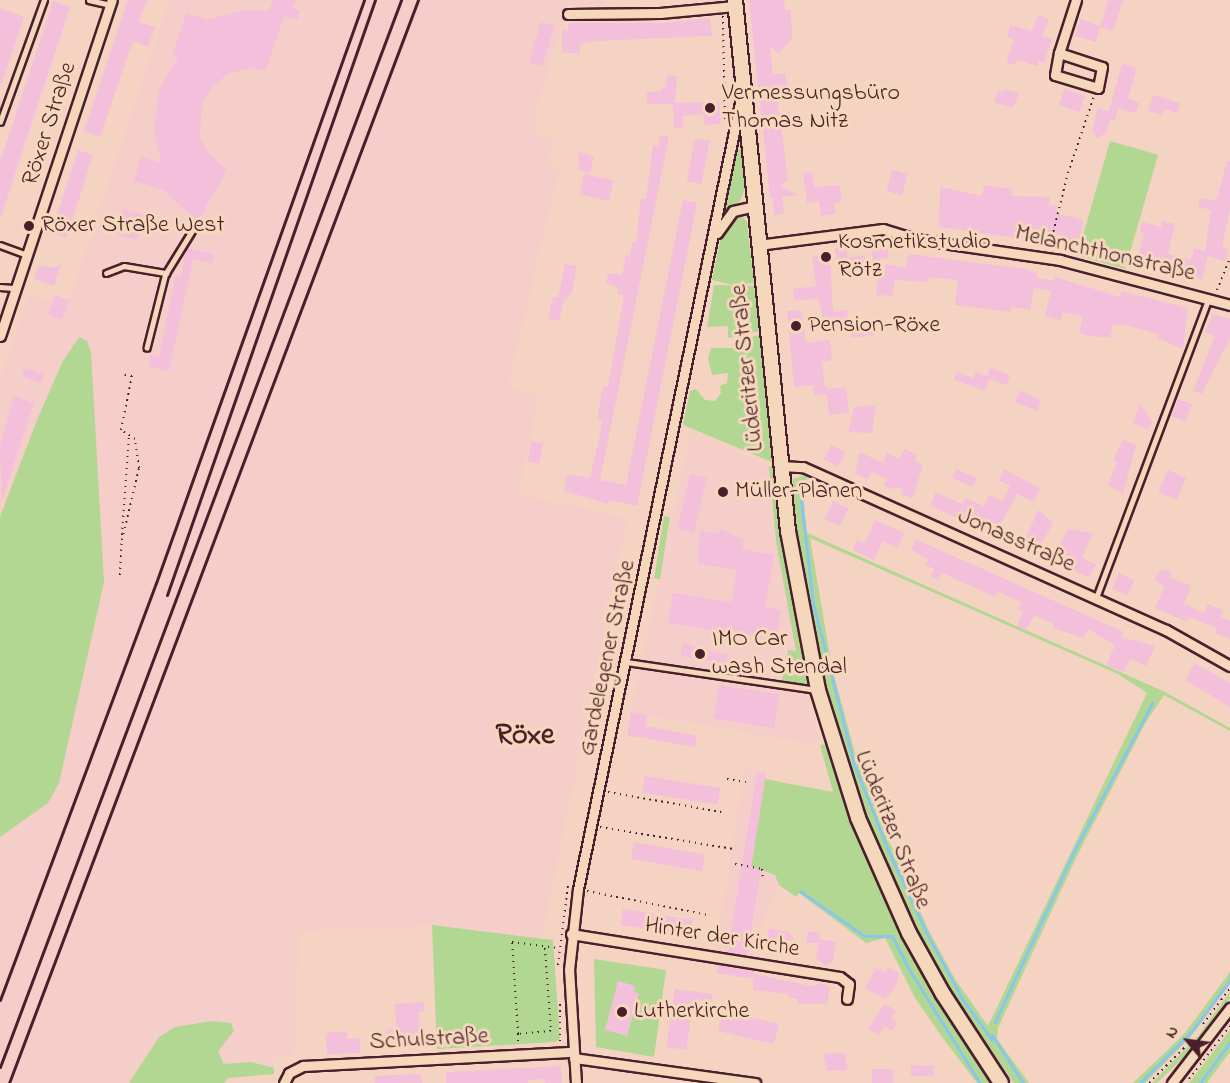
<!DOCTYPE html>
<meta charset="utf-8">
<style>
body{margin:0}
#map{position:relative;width:1230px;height:1083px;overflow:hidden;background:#f5d3c2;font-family:"Indie Flower",sans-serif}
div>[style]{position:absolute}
.built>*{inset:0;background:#f5cdc9}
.green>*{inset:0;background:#b1d792;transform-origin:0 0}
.stream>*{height:3px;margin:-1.5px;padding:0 1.5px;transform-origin:1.5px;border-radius:1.5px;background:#8bc6ea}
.building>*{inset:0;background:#f4bfda;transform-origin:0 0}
.path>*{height:2px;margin-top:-1px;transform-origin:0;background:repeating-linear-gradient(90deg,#4a1f2b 0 1.5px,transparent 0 6px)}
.roads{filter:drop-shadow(2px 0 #4a1f2b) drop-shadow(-2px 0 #4a1f2b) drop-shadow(0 2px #4a1f2b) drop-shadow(0 -2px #4a1f2b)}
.lane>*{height:4.5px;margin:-2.25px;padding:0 2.25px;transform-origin:2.25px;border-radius:2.25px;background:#f5d8bc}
.street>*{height:9px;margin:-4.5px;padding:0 4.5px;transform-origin:4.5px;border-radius:4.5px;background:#f5d8bc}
.secondary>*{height:14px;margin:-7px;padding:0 7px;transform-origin:7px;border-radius:7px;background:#f5d8bc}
.rail>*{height:3px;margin:-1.5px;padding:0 1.5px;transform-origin:1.5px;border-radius:1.5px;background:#4a1f2b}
.dots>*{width:16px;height:16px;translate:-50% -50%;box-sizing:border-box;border:3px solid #f5d8bc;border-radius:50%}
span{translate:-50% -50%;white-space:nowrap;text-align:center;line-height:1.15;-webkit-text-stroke:6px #f5d8bc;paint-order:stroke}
.poi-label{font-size:24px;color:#4a1f2b}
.left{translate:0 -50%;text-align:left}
.street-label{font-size:24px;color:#4a1f2b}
.district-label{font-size:30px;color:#4a1f2b;font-weight:700}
.north{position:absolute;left:1158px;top:1011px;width:60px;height:60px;-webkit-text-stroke:4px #f5d8bc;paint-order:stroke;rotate:299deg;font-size:16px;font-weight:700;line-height:24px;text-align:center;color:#4a1f2b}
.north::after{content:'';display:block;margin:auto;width:21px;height:27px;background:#4a1f2b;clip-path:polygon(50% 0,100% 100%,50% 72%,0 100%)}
</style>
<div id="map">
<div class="built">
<div style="clip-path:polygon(169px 0,604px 0,603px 5px,568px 5px,537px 107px,536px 135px,552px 138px,549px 164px,560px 167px,507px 388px,539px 395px,518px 495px,627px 518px,542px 938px,432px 925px,299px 931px,294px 1056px,274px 1057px,274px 1074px,228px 1078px,221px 1083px,0 1083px,0 383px,29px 295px,67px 307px)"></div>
<div style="clip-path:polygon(691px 432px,769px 466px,776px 541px,802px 679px,820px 745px,631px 712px)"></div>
<div style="clip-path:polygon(745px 767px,767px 772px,751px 865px,775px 875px,779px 885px,763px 920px,757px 958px,716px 951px)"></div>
</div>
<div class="green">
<div style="left:1110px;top:141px;width:50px;height:119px;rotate:16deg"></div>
<div style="clip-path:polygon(735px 148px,741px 149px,745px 189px,740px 201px,725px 212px,722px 209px)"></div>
<div style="clip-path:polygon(742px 216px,747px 222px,754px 283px,732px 285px,712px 280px,721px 237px,735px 217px)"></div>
<div style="clip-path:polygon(714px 285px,754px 286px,760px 331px,728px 338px,728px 326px,707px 327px)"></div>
<div style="clip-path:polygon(760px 335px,768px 413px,774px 463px,683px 425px,690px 391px,696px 389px,705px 400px,715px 401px,721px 393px,720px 386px,727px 383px,728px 373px,712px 375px,708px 359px,711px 348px,750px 348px,750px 337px)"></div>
<div style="clip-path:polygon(79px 337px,87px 341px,91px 352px,104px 582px,59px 783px,48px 803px,0 837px,0 517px,37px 420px,63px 361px)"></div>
<div style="clip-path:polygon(769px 466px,774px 468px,791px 593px,809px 680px,805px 686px,788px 685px,782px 680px,788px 650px,796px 651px,776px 541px)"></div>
<div style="clip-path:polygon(evenodd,808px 474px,803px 494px,807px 533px,1163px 691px,1230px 728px,1230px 731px,1164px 695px,1146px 722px,1076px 858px,998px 1028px,997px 1039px,1029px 1083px,1014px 1083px,958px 1002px,919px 933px,871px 829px,832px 709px,807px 598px,791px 492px,793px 479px,808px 474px,810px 538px,1118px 674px,1147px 693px,988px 1026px,955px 979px,929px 931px,881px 823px,854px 749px,832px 668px,810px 538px)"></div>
<div style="left:664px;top:516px;width:6px;height:63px;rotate:9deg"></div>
<div style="clip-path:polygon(827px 744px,854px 824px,898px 925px,933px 993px,989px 1083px,977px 1083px,942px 1037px,915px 998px,885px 938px,866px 943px,799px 893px,796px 897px,779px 885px,775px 875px,751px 866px,765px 779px,833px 792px,820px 745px)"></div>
<div style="clip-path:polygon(432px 925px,553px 940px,560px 1039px,556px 1042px,437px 1049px)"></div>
<div style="clip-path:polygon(594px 959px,666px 970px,654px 1057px,596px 1047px)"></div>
<div style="clip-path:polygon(1230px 972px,1230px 984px,1189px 1039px,1145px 1083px,1133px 1083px,1185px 1033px)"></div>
<div style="clip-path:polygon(1230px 992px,1230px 998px,1191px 1050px,1157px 1083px,1152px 1083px,1198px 1036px)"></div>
<div style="clip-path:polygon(212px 1021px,231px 1023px,234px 1031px,218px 1051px,224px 1064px,251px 1062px,274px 1068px,274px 1074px,228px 1078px,224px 1083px,129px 1083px,159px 1037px,175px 1027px)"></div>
<div style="clip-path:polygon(1230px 1030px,1230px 1052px,1207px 1083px,1189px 1083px)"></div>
</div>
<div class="stream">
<div style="left:800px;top:492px;width:112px;rotate:83.3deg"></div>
<div style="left:813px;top:603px;width:166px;rotate:75.7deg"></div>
<div style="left:854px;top:764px;width:92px;rotate:68.4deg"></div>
<div style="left:888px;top:850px;width:93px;rotate:65.1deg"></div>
<div style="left:927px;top:934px;width:75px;rotate:61.4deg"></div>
<div style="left:963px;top:1000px;width:49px;rotate:54.1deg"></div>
<div style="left:800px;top:891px;width:78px;rotate:35.1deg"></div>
<div style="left:864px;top:936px;width:28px"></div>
<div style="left:892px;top:936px;width:39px;rotate:63deg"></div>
<div style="left:910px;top:971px;width:132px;rotate:58deg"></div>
<div style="left:995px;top:1022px;width:186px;rotate:-65.2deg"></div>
<div style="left:1073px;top:853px;width:170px;rotate:-62.2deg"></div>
<div style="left:992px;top:1035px;width:57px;rotate:57.1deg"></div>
<div style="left:1140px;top:1083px;width:72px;rotate:-45deg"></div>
<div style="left:1191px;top:1032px;width:65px;rotate:-53.1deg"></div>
<div style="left:1200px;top:1083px;width:51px;rotate:-53.8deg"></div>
</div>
<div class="building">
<div style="clip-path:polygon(128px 0,147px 0,139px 22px,155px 27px,148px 47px,133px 41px,100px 137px,84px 131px)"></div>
<div style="clip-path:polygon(273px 0,296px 0,293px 8px,300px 11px,297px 20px,284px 16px,266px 70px,247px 68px,228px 74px,213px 86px,202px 102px,200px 137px,208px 153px,227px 170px,198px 221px,163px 190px,134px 181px,141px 157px,162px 163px,154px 130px,159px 90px,178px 58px,173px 54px,186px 13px,207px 20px,240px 11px,269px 11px)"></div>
<div style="clip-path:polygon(749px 0,784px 0,785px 10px,791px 10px,792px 38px,779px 54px,770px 46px,773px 75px,785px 73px,787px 85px,779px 87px,778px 113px,790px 112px,791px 125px,781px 126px,788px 180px,780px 186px,797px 195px,782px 197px,784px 214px,774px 215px,773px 198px,770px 198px)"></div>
<div style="clip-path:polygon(1108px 0,1123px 0,1113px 31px,1100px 27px,1096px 42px,1075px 36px,1081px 19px,1100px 26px)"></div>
<div style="clip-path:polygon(53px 1px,70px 7px,0 220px,0 162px)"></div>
<div style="clip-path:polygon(0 8px,24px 17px,2px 83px,0 83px)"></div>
<div style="clip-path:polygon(1038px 15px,1049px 19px,1042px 36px,1052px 39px,1044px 63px,1039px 61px,1037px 66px,1017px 60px,1015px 65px,1006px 63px,1014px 39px,1007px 37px,1010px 25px,1032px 31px)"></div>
<div style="clip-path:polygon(710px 18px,712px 36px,594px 41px,580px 44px,580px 53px,562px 53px,562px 29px,568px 31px,568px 23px,665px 23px)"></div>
<div style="left:541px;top:22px;width:14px;height:42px;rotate:17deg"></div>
<div style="clip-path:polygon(1122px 64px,1137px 68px,1128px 99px,1139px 102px,1136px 113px,1118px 108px,1115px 121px,1110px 120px,1106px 133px,1097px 138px,1092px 130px,1098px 108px,1109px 111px)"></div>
<div style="clip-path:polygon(667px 75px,677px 76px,675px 103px,719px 102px,721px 124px,705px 125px,703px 114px,683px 116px,683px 127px,674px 128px,673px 104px,647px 104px,647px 92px,661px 91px,662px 87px,666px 87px)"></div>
<div style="clip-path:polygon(1005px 89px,1019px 93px,1013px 108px,994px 102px,998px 90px,1004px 92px)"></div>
<div style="left:1064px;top:89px;width:22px;height:17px;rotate:18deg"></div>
<div style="clip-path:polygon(1153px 95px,1180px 103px,1177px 113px,1164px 109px,1162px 115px,1148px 111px)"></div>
<div style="clip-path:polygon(660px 135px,669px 137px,600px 480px,626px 485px,683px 200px,697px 203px,637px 506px,609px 500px,608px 504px,564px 491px,567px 474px,590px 478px,600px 434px,602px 420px,597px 419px,603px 386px,608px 387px,624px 295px,617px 294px,618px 287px,606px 284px,608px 273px,622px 275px,626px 255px,630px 256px,632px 242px,636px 243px,641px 198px,646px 199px,653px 145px,658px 146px)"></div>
<div style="left:695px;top:138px;width:15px;height:44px;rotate:11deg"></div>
<div style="left:78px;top:150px;width:16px;height:87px;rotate:18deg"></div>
<div style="clip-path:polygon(578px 152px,594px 156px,590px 173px,579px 170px)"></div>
<div style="clip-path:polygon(1227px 161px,1230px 161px,1230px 209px,1222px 247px,1229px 249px,1225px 261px,1208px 256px,1202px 280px,1136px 264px,1144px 233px,1140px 232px,1142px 222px,1161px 227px,1162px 221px,1175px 224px,1168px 254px,1191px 260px,1194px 248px,1205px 251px,1211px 210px,1198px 207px,1200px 198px,1214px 201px,1217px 198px)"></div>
<div style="left:892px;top:170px;width:16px;height:22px;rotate:14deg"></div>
<div style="clip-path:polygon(812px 172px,814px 187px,839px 185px,842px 200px,834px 204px,836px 214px,821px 216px,819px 201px,807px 203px,803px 173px)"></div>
<div style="left:584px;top:174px;width:30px;height:21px;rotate:12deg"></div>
<div style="clip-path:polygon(984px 185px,1012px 189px,1011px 196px,1050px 197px,1049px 204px,1058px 206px,1056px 213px,1084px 220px,1077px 246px,1045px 238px,1044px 242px,939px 227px,940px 187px,982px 196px)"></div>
<div style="left:123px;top:209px;width:22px;height:26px;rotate:16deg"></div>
<div style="left:886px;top:240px;width:18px;height:16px;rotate:81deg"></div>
<div style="clip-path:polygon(840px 246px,846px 248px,848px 258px,865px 255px,867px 268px,854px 270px,836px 258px,835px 249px)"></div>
<div style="clip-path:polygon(187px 248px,214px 254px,212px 263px,193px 259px,169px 371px,149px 367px,151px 355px,159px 357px,176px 275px,181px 276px)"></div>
<div style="clip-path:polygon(830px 254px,833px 312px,848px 310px,849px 328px,826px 330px,818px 298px,794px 301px,793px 289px,816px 286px,812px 256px)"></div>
<div style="clip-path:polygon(908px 254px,1026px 269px,1037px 273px,1037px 278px,1054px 281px,1055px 277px,1120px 297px,1121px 291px,1188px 308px,1183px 349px,1157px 338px,1158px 334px,1125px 325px,1113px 325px,1110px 338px,1084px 335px,1079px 332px,1083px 316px,1063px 312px,1061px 320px,1045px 316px,1051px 291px,1034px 288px,1030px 310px,1012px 307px,1010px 312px,955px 305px,958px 280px,929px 277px,928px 282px,895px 280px,892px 296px,876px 295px,878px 277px,884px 276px,886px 264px,906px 268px)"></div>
<div style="clip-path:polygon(61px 264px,54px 286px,34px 279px,39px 265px,53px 268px)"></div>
<div style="clip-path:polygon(565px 264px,577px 266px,572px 292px,564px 301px,559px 321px,548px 319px,553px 297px,558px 298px)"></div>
<div style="left:55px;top:295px;width:15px;height:21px;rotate:20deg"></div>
<div style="clip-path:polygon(801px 310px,806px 343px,830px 340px,832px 360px,822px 362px,824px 384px,828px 389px,846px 387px,849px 413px,829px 415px,827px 394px,814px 395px,813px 385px,794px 387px,787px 311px)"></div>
<div style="clip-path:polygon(1213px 314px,1230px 319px,1230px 338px,1202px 394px,1193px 391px,1215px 336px,1205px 332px)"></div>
<div style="left:874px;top:325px;width:10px;height:24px;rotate:84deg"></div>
<div style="left:25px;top:368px;width:20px;height:9px;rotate:18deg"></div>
<div style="clip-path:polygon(990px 368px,1010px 375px,1007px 385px,989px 379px,985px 391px,954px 380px,957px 372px,973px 378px,976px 372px,987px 376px)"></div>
<div style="clip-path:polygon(1020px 390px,1041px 401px,1037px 411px,1015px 402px)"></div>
<div style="clip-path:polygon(14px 396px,34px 403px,2px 501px,0 446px)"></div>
<div style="left:1178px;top:399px;width:15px;height:18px;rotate:20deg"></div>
<div style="clip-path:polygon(1140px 403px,1153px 423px,1147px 429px,1133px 423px)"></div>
<div style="clip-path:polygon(876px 405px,872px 433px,848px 432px,854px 407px)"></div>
<div style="clip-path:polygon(1123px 440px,1136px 445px,1123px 494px,1108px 485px,1117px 462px,1113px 460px)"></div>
<div style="left:531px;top:441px;width:12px;height:21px;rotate:9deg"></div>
<div style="left:831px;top:445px;width:16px;height:16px;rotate:27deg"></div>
<div style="clip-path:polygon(905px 449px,917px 455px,915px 461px,923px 465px,913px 498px,902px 495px,901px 487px,889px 489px,884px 485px,887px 479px,871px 472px,868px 479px,855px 474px,860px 452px,883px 463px,887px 453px,899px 459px)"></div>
<div style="left:956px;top:469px;width:23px;height:10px;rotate:23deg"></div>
<div style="clip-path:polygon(1004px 469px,1040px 488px,1034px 502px,1017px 494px,995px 535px,930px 506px,936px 492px,962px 504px,965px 498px,984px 506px,989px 495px,1003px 501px,1010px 485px,999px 481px)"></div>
<div style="left:1168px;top:470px;width:20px;height:24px;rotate:24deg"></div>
<div style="left:690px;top:474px;width:17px;height:56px;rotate:13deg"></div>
<div style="left:833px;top:501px;width:17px;height:20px;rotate:25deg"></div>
<div style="clip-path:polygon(1038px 510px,1053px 522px,1037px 554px,1022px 547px)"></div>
<div style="clip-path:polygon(875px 520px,904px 533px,898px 548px,883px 541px,874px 560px,853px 550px,857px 540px,865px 543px)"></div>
<div style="clip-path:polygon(720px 529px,744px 540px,742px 549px,774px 555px,765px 607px,781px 610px,776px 640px,668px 623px,673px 593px,732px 602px,737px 570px,698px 563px,700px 530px,719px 534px)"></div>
<div style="clip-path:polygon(1068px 529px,1093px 533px,1082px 558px,1096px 564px,1089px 578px,1052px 561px)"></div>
<div style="clip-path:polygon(915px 539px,1124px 632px,1121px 637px,1155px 646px,1146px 666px,1130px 659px,1124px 672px,1106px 666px,1115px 645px,1088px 629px,1084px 638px,1053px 628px,1054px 624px,1034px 615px,1026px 630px,1017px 626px,1023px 611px,1018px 609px,1021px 602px,998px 592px,995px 597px,942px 573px,939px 580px,931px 577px,934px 569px,925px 565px,928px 560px,911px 549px)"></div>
<div style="clip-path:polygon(1162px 569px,1172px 572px,1170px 578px,1191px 585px,1184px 604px,1204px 613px,1208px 604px,1223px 610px,1221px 617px,1230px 621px,1230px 639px,1215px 633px,1217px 628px,1189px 617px,1187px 622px,1155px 608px,1164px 587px,1154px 579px)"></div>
<div style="left:1119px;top:573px;width:17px;height:17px;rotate:25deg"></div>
<div style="clip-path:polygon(683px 643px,728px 655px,726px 664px,681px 656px)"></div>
<div style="clip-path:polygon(1195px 663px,1230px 683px,1230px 707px,1185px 680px)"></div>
<div style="left:719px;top:685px;width:61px;height:34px;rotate:9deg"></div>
<div style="clip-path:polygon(631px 712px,647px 715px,646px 726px,697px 736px,695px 747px,627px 735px)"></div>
<div style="clip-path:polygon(757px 773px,766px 774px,751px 868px,761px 869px,747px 955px,728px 952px)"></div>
<div style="left:645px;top:776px;width:76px;height:17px;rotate:9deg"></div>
<div style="left:634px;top:842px;width:72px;height:17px;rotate:10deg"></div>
<div style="left:623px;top:909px;width:71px;height:16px;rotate:9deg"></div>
<div style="clip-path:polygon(769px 928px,789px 932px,794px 939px,779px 942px,778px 951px,766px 948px)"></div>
<div style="clip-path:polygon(808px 931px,820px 933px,819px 939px,836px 942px,833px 961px,825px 966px,816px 958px,819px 943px,806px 943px)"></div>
<div style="left:718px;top:964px;width:37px;height:9px;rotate:9deg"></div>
<div style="clip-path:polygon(888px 967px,899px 973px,896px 986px,885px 999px,865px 988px,876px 968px,885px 973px)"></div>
<div style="clip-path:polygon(754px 974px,811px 986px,821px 983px,830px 988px,827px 1004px,798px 1004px,798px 999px,788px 997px,788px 994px,753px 990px)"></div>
<div style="clip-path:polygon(618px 981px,635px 986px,634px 992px,639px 993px,627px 1036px,605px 1030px)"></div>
<div style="clip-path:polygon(675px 989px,712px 994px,712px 1001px,694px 1000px,686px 1050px,666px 1047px)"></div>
<div style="clip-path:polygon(424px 1002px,424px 1012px,419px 1012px,420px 1042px,387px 1041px,387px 1029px,396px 1028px,395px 1004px)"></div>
<div style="clip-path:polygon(725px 1004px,742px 1008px,741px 1015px,779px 1024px,774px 1044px,718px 1031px)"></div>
<div style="clip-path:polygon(884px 1004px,896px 1010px,891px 1019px,897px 1022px,893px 1031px,884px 1026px,879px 1035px,868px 1029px)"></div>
<div style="clip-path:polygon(330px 1032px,347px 1032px,347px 1039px,360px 1038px,360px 1053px,327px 1054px,326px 1035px)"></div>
<div style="clip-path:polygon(844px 1053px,848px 1070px,827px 1071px,823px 1054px)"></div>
<div style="left:911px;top:1065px;width:23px;height:11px;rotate:2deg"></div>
<div style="clip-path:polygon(561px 1066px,562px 1083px,545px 1083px,545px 1079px,528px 1080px,528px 1083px,446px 1083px,446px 1072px)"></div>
<div style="left:872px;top:1069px;width:21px;height:14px"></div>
<div style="clip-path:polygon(421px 1074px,422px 1083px,375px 1083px,375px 1076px)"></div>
</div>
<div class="path">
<div style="left:723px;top:16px;width:105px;rotate:88.9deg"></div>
<div style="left:1049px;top:249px;width:78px;rotate:-76deg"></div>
<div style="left:1068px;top:173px;width:81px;rotate:-71.3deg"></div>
<div style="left:1217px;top:290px;width:35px;rotate:-68deg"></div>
<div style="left:122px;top:535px;width:99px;rotate:-86deg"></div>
<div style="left:120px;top:575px;width:35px;rotate:-87deg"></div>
<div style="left:122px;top:540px;width:74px;rotate:-76.7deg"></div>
<div style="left:139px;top:468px;width:29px;rotate:-98deg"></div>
<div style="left:135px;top:439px;width:17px;rotate:-147deg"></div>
<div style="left:121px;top:430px;width:55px;rotate:-78.5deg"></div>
<div style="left:132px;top:376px;width:11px;rotate:-170deg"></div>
<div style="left:727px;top:779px;width:19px;rotate:9deg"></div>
<div style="left:608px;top:792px;width:115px;rotate:10deg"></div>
<div style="left:600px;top:827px;width:137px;rotate:9.3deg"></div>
<div style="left:735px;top:864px;width:27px;rotate:10deg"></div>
<div style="left:762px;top:869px;width:9px;rotate:84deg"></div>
<div style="left:587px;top:891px;width:123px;rotate:11.2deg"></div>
<div style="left:545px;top:948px;width:83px;rotate:85.9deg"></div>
<div style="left:551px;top:1031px;width:33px;rotate:175deg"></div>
<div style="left:518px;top:1034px;width:92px;rotate:-93.7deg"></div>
<div style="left:512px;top:942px;width:46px;rotate:7.4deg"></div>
<div style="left:558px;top:965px;width:81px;rotate:-82.9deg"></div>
<div style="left:560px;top:1004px;width:38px;rotate:90deg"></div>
<div style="left:1203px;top:1024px;width:45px;rotate:-53.1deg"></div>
<div style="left:518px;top:1034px;width:12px;rotate:90deg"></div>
<div style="left:1189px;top:1079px;width:67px;rotate:-52.3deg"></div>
<div style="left:1149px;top:1083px;width:54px;rotate:-45deg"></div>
</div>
<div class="roads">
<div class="lane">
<div style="left:89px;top:0;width:22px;rotate:13deg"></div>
<div style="left:0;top:122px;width:130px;rotate:-70.2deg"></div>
<div style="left:0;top:245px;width:29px;rotate:20deg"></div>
<div style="left:106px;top:273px;width:19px;rotate:-21deg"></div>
<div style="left:124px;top:266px;width:43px;rotate:9.5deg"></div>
<div style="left:166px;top:273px;width:77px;rotate:104.2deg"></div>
<div style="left:166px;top:273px;width:55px;rotate:-58.3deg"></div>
<div style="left:0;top:287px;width:16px;rotate:4deg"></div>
<div style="left:1096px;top:598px;width:318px;rotate:-69.4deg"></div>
<div style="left:627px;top:662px;width:191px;rotate:8.4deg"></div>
</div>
<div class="street">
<div style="left:568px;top:14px;width:92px;rotate:-0.6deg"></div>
<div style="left:660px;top:13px;width:75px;rotate:-5.3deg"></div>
<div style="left:1059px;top:53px;width:45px;rotate:18deg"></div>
<div style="left:1102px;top:67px;width:21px;rotate:101deg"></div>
<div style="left:1098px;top:88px;width:45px;rotate:-163.2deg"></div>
<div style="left:1055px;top:75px;width:22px;rotate:-80deg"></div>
<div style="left:1059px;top:53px;width:56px;rotate:-72.2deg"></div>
<div style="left:717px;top:233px;width:27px;rotate:-54deg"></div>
<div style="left:733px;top:211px;width:22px;rotate:-13deg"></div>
<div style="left:758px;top:245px;width:126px;rotate:-7.3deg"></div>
<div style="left:883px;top:229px;width:34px;rotate:17deg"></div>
<div style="left:915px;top:239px;width:147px;rotate:8.2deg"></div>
<div style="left:1060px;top:260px;width:176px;rotate:14.8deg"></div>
<div style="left:0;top:336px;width:354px;rotate:-71.6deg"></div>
<div style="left:781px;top:466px;width:22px;rotate:3deg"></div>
<div style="left:803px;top:467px;width:398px;rotate:24.2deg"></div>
<div style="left:1166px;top:630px;width:73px;rotate:29.4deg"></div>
<div style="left:571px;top:934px;width:272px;rotate:9.1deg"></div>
<div style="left:840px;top:977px;width:11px;rotate:38deg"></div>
<div style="left:849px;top:984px;width:15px;rotate:98deg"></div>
<div style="left:574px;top:1058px;width:183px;rotate:7.9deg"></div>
<div style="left:284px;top:1083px;width:11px;rotate:-63deg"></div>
<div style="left:289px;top:1073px;width:16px;rotate:-27deg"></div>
<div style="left:303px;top:1066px;width:271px;rotate:-3deg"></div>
<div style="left:576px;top:1083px;width:113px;rotate:-93.5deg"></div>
<div style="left:569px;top:970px;width:81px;rotate:-83.7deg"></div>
<div style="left:578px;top:889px;width:808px;rotate:-78.36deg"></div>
<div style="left:1172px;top:1083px;width:95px;rotate:-52.3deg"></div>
</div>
<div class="secondary">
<div style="left:735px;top:0;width:534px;rotate:84.3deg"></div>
<div style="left:788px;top:531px;width:162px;rotate:79.3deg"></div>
<div style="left:818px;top:690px;width:134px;rotate:72.6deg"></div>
<div style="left:858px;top:818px;width:126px;rotate:66.1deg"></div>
<div style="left:909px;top:933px;width:70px;rotate:60.9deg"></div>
<div style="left:943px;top:994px;width:106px;rotate:56.9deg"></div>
</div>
</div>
<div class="rail">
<div style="left:167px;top:595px;width:630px;rotate:-70.73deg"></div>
<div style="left:0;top:1000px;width:445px;rotate:-69.5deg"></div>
<div style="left:156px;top:583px;width:619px;rotate:-70.36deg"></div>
<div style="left:0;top:1067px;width:1140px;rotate:-69.4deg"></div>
<div style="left:9px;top:1083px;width:1158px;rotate:-69.31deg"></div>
</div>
<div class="dots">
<div style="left:710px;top:108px;background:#4a1f2b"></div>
<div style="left:29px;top:226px;background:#4a1f2b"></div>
<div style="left:826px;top:257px;background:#4a1f2b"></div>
<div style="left:796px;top:326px;background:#4a1f2b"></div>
<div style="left:723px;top:492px;background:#4a1f2b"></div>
<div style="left:700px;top:654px;background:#4a1f2b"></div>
<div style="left:622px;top:1012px;background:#4a1f2b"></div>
</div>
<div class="poi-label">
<span class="left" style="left:722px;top:108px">Vermessungsbüro<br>Thomas Nitz</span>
<span class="left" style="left:41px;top:226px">Röxer Straße West</span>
<span class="left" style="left:838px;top:257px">Kosmetikstudio<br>Rötz</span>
<span class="left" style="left:808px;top:326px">Pension-Röxe</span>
<span class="left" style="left:735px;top:492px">Müller-Planen</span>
<span class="left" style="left:712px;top:654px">IMO Car<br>wash Stendal</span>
<span class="left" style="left:634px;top:1012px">Lutherkirche</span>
</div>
<div class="street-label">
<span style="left:50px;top:124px;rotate:-72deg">Röxer Straße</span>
<span style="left:1105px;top:254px;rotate:13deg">Melanchthonstraße</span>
<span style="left:748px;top:368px;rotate:-96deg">Lüderitzer Straße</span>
<span style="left:1016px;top:541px;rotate:24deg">Jonasstraße</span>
<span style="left:608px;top:658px;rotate:-78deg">Gardelegener Straße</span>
<span style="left:892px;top:830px;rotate:68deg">Lüderitzer Straße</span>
<span style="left:722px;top:938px;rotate:9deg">Hinter der Kirche</span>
<span style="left:429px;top:1040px;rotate:-3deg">Schulstraße</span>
</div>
<div class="district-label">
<span style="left:525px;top:736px">Röxe</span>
</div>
<div class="north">N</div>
</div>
